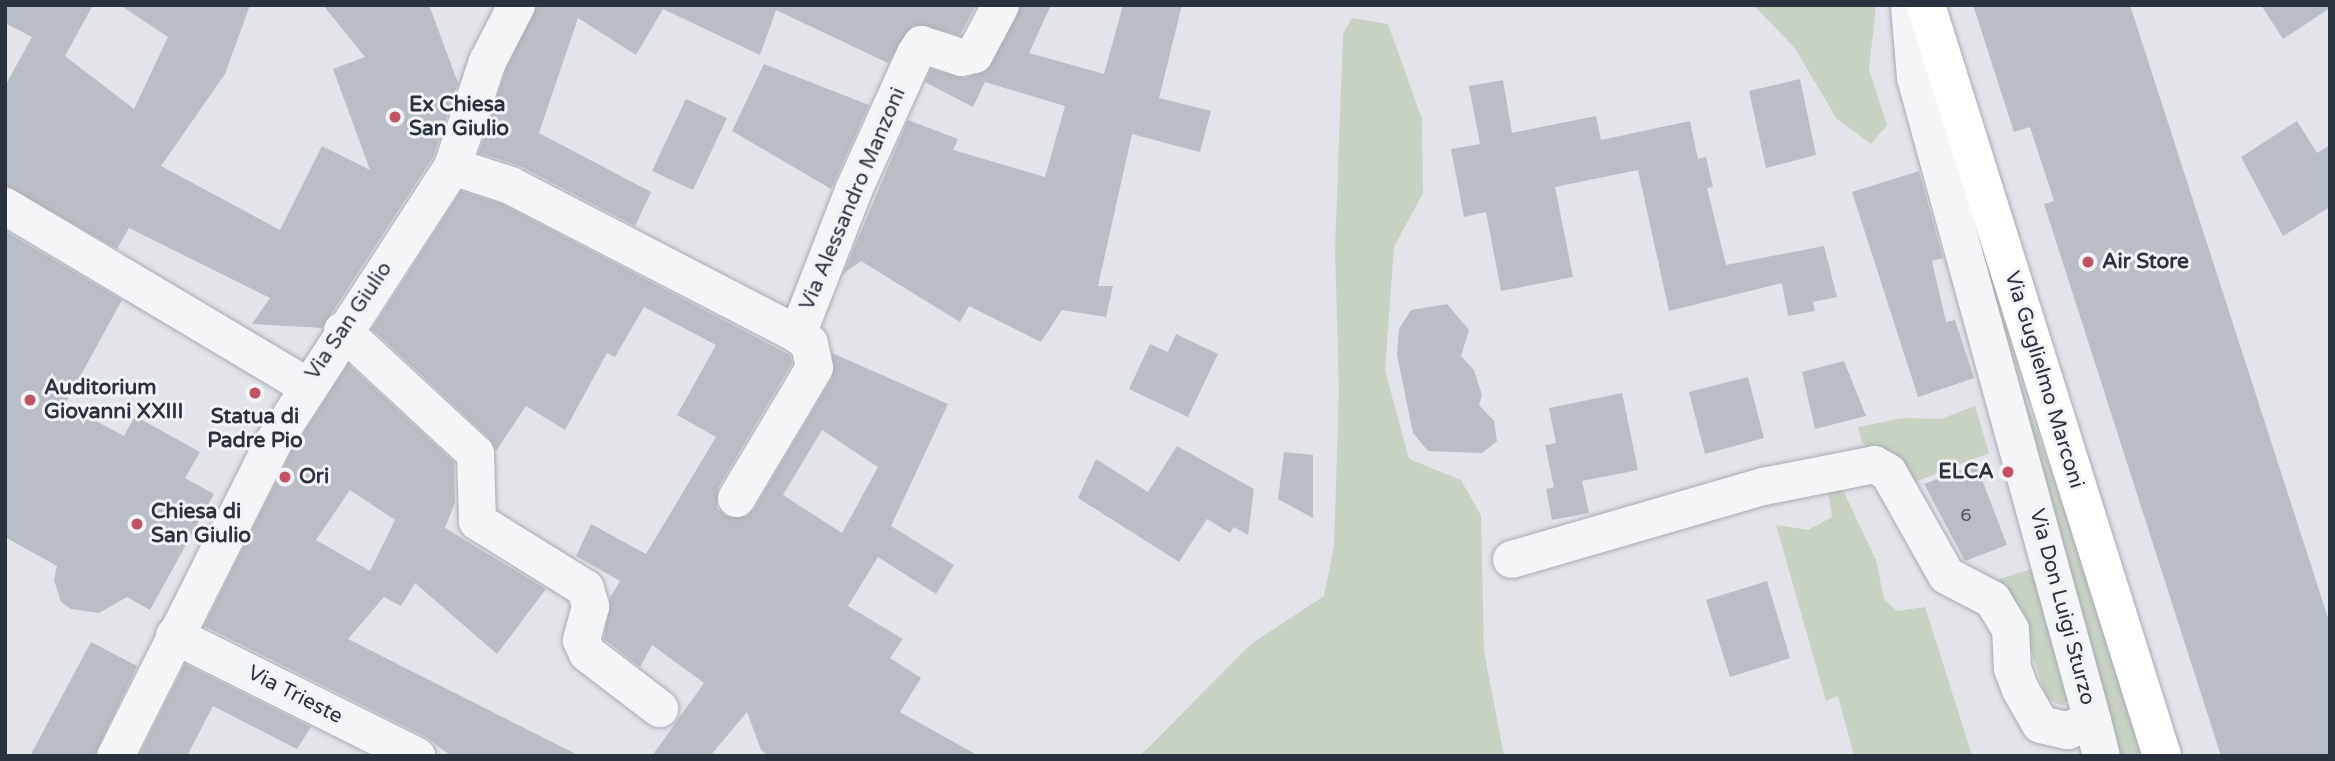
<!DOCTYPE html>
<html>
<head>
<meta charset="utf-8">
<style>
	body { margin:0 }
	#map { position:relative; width:2335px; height:761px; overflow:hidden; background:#e2e4e9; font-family:"Varela Round",sans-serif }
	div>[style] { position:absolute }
	.green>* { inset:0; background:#c7d2c3 }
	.building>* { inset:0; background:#b9bec5 }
	.roads { filter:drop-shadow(0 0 2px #a7abb3) drop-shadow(0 0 2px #a7abb3) }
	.street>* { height:37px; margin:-18.5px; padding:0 18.5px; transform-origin:18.5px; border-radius:18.5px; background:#f4f5f7 }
	.secondary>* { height:38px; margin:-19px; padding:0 19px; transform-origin:19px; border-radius:19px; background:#fff }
	.dots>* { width:19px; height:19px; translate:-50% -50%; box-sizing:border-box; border:4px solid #f1f3f6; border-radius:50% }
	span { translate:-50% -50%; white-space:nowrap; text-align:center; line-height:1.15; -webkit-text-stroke:6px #f1f3f6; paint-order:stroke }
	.number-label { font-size:18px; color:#4e5560 }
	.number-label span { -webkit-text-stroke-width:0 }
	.poi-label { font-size:21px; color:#2b323f; font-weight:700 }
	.left { translate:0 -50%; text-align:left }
	.right { translate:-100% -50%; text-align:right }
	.street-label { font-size:21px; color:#2b323f }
	.frame { position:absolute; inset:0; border:7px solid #2b323f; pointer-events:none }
</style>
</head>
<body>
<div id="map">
	<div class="green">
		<i style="clip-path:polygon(1753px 5px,1876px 5px,1869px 69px,1887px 125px,1871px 144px,1837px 119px,1794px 47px)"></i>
		<i style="clip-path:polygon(1352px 18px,1388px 24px,1422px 119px,1423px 193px,1394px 247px,1385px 370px,1409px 459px,1461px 480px,1481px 516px,1484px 651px,1504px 756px,1140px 756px,1251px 644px,1324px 596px,1334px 546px,1339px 390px,1335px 248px,1343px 34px)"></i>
		<i style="clip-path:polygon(2018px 378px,2088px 573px,2143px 756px,2109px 756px)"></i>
		<i style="clip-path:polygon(1975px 406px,1989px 453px,1907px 485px,1862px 442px,1858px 427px,1903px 418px,1941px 419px)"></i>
		<i style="clip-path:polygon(1827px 484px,1843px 490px,1876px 560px,1884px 599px,1897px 611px,1925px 607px,1972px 755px,1854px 756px,1838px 696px,1826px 701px,1776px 525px,1808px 530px,1832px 517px)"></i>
		<i style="clip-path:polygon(2036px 568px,2073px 690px,2063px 706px,2047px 699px,2020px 617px,1992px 581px)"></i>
	</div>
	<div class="building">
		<i style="clip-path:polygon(5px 5px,93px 5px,65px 56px,134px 109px,168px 37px,120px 5px,250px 5px,225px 74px,161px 166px,280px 230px,322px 146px,370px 170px,333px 69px,365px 57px,323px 5px,429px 5px,458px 83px,433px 157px,322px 328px,252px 324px,270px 298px,129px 228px,117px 249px,5px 185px,5px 86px,32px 37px,5px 23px)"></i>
		<i style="clip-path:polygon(537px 5px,976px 5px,960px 35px,913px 25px,888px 63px,776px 10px,760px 55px,663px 9px,636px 55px,578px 18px,539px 133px,651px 192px,635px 226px,520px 166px,479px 153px,506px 69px)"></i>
		<i style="clip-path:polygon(1021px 5px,1051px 5px,1029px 53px,1104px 74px,1123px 5px,1182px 5px,1159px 98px,1211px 111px,1200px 152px,1132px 134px,1098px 286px,1113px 286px,1106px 317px,1062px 310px,1041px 342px,969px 306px,960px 322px,861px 261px,843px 274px,908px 120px,958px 139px,953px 150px,1045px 177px,1065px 106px,985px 82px,973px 107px,925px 82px,931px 69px,965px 78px,987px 70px)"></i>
		<i style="clip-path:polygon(1973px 5px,2130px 5px,2330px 624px,2330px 756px,2221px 756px,2044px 204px,2054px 201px,2030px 127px,2014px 132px)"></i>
		<i style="clip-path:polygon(2261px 5px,2330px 5px,2330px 8px,2283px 39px)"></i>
		<i style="clip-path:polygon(764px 64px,869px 105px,831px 189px,732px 131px)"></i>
		<i style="clip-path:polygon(1800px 79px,1816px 155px,1766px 168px,1749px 91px)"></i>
		<i style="clip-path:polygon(1503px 80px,1512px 133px,1596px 116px,1601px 140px,1690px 121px,1698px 159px,1706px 157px,1713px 187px,1707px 188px,1726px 265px,1824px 246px,1837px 297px,1813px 302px,1815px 311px,1788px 316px,1782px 283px,1669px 311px,1638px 170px,1555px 187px,1573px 277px,1501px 291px,1486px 212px,1464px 217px,1451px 149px,1480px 144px,1469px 86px)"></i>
		<i style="clip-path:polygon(686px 99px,727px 118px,693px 190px,652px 171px)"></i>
		<i style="clip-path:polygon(2297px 121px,2317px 153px,2330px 145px,2330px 207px,2283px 236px,2241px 157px)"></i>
		<i style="clip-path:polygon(1919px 171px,1943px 258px,1932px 261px,1946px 322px,1955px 320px,1974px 378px,1918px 397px,1852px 192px)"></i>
		<i style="clip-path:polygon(evenodd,461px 191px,502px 204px,790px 355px,792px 363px,718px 488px,717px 508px,726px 516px,746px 517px,754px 509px,832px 378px,832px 353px,948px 404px,891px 526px,954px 565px,936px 594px,878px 557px,848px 606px,903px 639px,890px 658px,921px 678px,900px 712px,979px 756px,769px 756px,761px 750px,747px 712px,710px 756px,652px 756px,704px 683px,652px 645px,640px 667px,604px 639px,610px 598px,620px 581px,576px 556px,591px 524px,646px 554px,716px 437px,677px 415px,716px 345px,644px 307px,615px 357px,607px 353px,565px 430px,526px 406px,496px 451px,489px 438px,372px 329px,461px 191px,822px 430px,878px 467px,842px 533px,783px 495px,822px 430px)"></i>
		<i style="clip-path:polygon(5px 231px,122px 300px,65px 404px,124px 436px,135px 416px,200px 452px,185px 478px,214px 494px,150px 610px,127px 597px,99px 613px,71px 609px,61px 602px,54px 580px,57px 566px,5px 537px)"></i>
		<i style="clip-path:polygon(1447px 304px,1469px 330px,1461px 356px,1474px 370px,1482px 395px,1479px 405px,1494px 421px,1497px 441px,1482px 453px,1428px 451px,1413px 433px,1397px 355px,1399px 329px,1411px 310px)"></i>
		<i style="clip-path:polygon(1176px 334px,1218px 354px,1188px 417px,1129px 389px,1150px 344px,1168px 352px)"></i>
		<i style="clip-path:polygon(1844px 361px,1866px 416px,1815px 429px,1802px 372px)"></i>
		<i style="clip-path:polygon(evenodd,348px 364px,454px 462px,455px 502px,445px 528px,546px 589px,497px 654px,415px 583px,401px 606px,384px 597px,348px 639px,580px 756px,451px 756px,426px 737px,204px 626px,291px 452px,348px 364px,350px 490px,395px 520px,370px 571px,316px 540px,350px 490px)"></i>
		<i style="clip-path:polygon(1748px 377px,1764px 438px,1705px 454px,1689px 392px)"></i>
		<i style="clip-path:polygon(1622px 393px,1638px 470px,1582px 481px,1589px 513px,1552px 520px,1546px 489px,1554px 487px,1545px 445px,1556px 443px,1549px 408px)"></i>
		<i style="clip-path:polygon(1177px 446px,1254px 489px,1248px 535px,1234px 527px,1230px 533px,1207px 519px,1179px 562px,1078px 498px,1096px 459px,1148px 492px)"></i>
		<i style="clip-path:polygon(1284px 452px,1313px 455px,1313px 518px,1278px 499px)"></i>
		<i style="clip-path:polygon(1976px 464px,2007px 545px,1965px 561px,1924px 484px)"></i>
		<i style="clip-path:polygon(1767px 581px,1790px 658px,1730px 677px,1706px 600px)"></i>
		<i style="clip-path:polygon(91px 642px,137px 666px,94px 756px,30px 756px)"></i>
		<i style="clip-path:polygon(185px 664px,311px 727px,297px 749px,213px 706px,187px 756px,139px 756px)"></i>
	</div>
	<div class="roads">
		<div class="street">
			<i style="left:452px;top:166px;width:61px;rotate:18.1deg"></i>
			<i style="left:510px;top:185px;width:323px;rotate:27.4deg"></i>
			<i style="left:797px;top:334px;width:155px;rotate:-68.7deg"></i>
			<i style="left:853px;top:190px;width:150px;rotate:-65.7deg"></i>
			<i style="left:915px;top:53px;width:11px;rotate:-56deg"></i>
			<i style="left:921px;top:44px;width:42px;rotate:18deg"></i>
			<i style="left:961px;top:57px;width:13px;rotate:-13deg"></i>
			<i style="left:974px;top:54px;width:55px;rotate:-62deg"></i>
			<i style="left:5px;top:206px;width:349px;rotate:30.8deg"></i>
			<i style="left:342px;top:330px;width:181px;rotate:42.8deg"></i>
			<i style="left:475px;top:453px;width:68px;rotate:88.3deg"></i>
			<i style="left:477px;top:521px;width:127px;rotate:31.8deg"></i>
			<i style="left:585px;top:588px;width:19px;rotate:74deg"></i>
			<i style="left:590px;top:606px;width:35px;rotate:105deg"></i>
			<i style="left:581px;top:640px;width:14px;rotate:65deg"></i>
			<i style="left:587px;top:653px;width:91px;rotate:37.4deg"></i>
			<i style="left:736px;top:498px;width:152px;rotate:-59.2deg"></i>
			<i style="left:814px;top:367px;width:25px;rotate:-102deg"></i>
			<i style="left:809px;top:343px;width:15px;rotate:-143deg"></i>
			<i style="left:1511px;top:559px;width:262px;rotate:-16.2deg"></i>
			<i style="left:1763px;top:486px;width:113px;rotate:-11.2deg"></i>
			<i style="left:1874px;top:464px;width:16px;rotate:30deg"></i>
			<i style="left:1888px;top:472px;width:118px;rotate:60.6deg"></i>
			<i style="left:1946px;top:575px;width:52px;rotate:27.6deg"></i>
			<i style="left:1992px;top:599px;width:35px;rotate:59deg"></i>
			<i style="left:2010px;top:629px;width:39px;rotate:87deg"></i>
			<i style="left:2012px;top:668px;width:22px;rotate:69deg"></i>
			<i style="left:2020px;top:689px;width:40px;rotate:60.3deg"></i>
			<i style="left:2040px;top:724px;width:28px;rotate:13deg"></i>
			<i style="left:2067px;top:730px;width:27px;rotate:-22deg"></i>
			<i style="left:2092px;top:720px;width:667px;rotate:-105.39deg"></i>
			<i style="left:1915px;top:77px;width:72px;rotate:-94.8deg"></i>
			<i style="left:174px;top:635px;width:271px;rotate:26.5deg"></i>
			<i style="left:2092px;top:720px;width:37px;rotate:76deg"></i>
			<i style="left:115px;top:756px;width:352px;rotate:-63.3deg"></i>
			<i style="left:273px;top:442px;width:329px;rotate:-57deg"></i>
			<i style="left:452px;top:166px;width:111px;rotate:-71.6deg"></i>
			<i style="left:487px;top:61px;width:63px;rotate:-62.6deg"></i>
		</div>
		<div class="secondary">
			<i style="left:1926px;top:5px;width:787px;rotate:72.55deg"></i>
		</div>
	</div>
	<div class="dots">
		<i style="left:395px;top:117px;background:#c25263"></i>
		<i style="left:2088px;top:262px;background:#c25263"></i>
		<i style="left:255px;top:393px;background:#c25263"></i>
		<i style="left:30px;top:400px;background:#c25263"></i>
		<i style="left:2008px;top:472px;background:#c25263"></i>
		<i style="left:285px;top:477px;background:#c25263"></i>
		<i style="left:137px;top:524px;background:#c25263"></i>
	</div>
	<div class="number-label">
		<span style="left:1966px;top:515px">6</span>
	</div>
	<div class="poi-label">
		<span class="left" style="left:409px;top:117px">Ex Chiesa<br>San Giulio</span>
		<span class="left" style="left:2102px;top:262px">Air Store</span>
		<span class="left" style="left:44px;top:400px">Auditorium<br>Giovanni XXIII</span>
		<span style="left:255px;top:429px">Statua di<br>Padre Pio</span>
		<span class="right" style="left:1994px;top:472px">ELCA</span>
		<span class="left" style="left:299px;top:477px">Ori</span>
		<span class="left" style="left:151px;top:524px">Chiesa di<br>San Giulio</span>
	</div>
	<div class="street-label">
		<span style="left:853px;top:199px;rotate:-67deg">Via Alessandro Manzoni</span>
		<span style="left:349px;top:321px;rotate:-56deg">Via San Giulio</span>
		<span style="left:2044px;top:380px;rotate:73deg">Via Guglielmo Marconi</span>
		<span style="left:2062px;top:607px;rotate:75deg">Via Don Luigi Sturzo</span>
		<span style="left:295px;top:695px;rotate:27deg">Via Trieste</span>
	</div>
	<div class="frame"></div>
</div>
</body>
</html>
